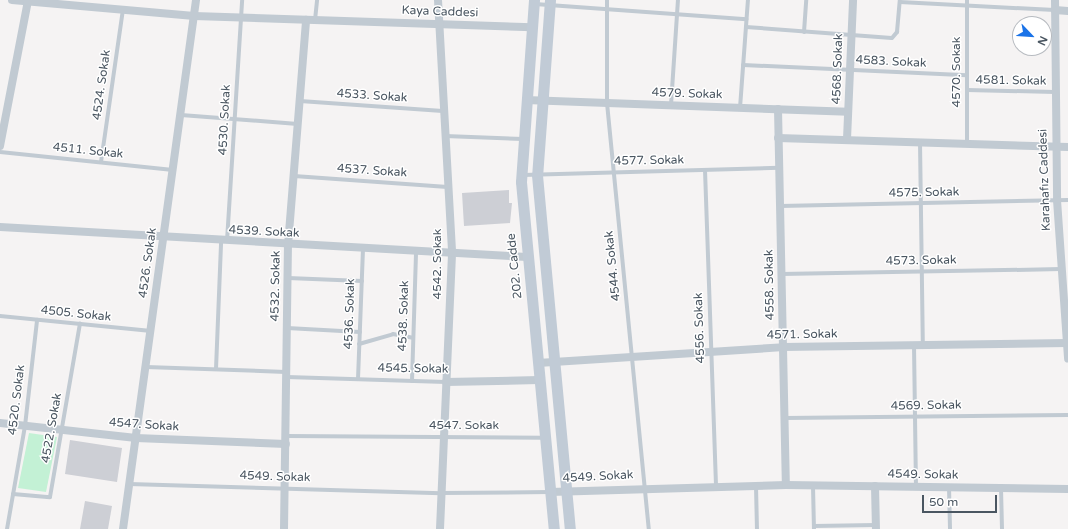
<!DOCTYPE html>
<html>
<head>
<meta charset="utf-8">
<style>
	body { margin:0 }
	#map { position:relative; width:1068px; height:529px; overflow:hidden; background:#f5f3f3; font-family:"Varela Round",sans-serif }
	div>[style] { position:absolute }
	.green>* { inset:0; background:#c3f1d5 }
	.building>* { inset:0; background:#cdcfd5 }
	.service>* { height:4px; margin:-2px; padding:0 2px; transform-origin:2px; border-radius:2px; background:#c1cad2 }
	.minor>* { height:8px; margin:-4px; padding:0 4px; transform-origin:4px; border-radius:4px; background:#c1cad2 }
	.secondary>* { height:11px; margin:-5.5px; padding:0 5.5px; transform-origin:5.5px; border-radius:5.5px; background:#c1cbd6 }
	span { translate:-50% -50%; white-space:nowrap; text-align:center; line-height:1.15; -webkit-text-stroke:3px #fff; paint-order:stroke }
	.street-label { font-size:12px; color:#4a5661 }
	.north { position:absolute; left:1012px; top:16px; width:40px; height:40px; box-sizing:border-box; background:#fff; border:1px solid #b7bbc0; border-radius:50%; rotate:115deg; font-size:11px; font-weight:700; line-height:16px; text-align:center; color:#4a5661 }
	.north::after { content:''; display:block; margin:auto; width:14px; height:18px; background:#1a73e8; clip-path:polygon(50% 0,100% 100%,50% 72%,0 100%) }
	.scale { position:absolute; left:922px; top:495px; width:75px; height:18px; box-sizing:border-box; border:2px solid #4a5661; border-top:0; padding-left:5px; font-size:12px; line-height:14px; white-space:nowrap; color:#4a5661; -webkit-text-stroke:3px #fff; paint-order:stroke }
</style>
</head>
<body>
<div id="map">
	<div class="green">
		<i style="clip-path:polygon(29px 433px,57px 437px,46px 492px,18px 488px)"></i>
	</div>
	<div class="building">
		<i style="clip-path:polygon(509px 190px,509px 203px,512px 203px,510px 223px,464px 226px,462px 193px)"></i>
		<i style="clip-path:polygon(70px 440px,122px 448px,117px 482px,65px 474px)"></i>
		<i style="clip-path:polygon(85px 501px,112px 506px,108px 529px,80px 529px)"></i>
	</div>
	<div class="service">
		<i style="left:607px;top:0;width:103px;rotate:90deg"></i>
		<i style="left:607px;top:103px;width:428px;rotate:84.4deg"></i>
		<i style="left:900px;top:2px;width:155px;rotate:3deg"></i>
		<i style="left:535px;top:4px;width:212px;rotate:4.1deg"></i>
		<i style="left:315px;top:20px;width:20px;rotate:-84deg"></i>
		<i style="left:746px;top:27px;width:146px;rotate:4.3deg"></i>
		<i style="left:892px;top:38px;width:8px;rotate:-50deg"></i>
		<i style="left:897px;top:32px;width:32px;rotate:-85deg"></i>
		<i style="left:804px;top:32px;width:32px;rotate:-86deg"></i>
		<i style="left:743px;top:65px;width:224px;rotate:2.6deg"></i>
		<i style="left:967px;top:90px;width:88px;rotate:1.3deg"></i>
		<i style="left:300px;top:101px;width:143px;rotate:4deg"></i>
		<i style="left:671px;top:105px;width:105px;rotate:-86.2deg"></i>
		<i style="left:740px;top:108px;width:108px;rotate:-85.8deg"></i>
		<i style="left:181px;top:115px;width:117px;rotate:4.4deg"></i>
		<i style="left:445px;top:136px;width:78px;rotate:2.2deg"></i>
		<i style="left:920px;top:142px;width:203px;rotate:89.2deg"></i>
		<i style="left:967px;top:143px;width:143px;rotate:-90deg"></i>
		<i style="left:0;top:152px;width:174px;rotate:5.9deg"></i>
		<i style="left:101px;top:162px;width:154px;rotate:-81.8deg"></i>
		<i style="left:705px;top:170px;width:316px;rotate:88deg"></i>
		<i style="left:523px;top:175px;width:256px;rotate:-1.6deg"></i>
		<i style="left:294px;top:176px;width:154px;rotate:4.1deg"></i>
		<i style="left:780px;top:206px;width:288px;rotate:-1.2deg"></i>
		<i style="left:227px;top:241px;width:241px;rotate:-86.4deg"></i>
		<i style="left:781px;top:274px;width:280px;rotate:-1deg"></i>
		<i style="left:288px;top:278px;width:74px;rotate:2.3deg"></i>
		<i style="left:0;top:316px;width:152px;rotate:5.7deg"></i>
		<i style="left:287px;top:328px;width:73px;rotate:3.1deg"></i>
		<i style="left:359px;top:344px;width:35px;rotate:-16deg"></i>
		<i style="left:393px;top:334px;width:20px;rotate:11deg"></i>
		<i style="left:914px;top:345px;width:142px;rotate:89.2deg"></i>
		<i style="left:146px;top:367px;width:140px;rotate:2deg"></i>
		<i style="left:216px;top:369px;width:127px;rotate:-87.7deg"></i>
		<i style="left:287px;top:377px;width:159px;rotate:1.8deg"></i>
		<i style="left:358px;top:379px;width:130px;rotate:-87.8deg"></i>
		<i style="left:412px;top:381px;width:129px;rotate:-88.2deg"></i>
		<i style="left:785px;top:418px;width:283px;rotate:-0.6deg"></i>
		<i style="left:286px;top:436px;width:258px;rotate:0.4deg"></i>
		<i style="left:129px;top:484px;width:312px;rotate:1.7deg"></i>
		<i style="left:441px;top:493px;width:109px;rotate:-0.5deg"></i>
		<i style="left:756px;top:486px;width:43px;rotate:88.7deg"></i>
		<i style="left:813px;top:486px;width:43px;rotate:88.7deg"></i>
		<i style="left:949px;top:487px;width:42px;rotate:88.6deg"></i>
		<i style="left:1001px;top:488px;width:41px;rotate:88.6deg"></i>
		<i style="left:13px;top:494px;width:37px;rotate:5deg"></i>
		<i style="left:50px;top:497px;width:176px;rotate:-80.2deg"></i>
		<i style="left:814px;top:526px;width:62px;rotate:-0.9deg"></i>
		<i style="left:7px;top:529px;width:105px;rotate:-80.1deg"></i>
		<i style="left:25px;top:426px;width:107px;rotate:-83.5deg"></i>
	</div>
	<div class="minor">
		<i style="left:12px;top:0;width:183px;rotate:5deg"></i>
		<i style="left:194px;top:16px;width:338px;rotate:1.9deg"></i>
		<i style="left:438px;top:0;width:254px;rotate:86.8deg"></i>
		<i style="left:452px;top:254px;width:275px;rotate:92.5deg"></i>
		<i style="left:1055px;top:0;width:200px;rotate:89.4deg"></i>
		<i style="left:1057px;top:200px;width:159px;rotate:86deg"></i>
		<i style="left:1055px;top:10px;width:13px;rotate:4deg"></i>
		<i style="left:526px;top:100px;width:322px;rotate:2.1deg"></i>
		<i style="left:778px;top:109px;width:376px;rotate:88.8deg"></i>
		<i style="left:778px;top:138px;width:290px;rotate:1.8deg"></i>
		<i style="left:847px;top:139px;width:139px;rotate:-87.5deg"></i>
		<i style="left:0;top:146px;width:149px;rotate:-79.1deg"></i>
		<i style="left:0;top:227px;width:528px;rotate:3.26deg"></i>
		<i style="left:538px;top:363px;width:246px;rotate:-3.7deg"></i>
		<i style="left:783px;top:347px;width:285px;rotate:-0.8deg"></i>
		<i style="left:446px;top:382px;width:93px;rotate:-1.2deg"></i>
		<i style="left:0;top:423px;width:137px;rotate:6.3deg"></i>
		<i style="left:136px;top:438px;width:150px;rotate:2.3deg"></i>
		<i style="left:875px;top:486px;width:43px;rotate:88.7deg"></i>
		<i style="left:550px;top:492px;width:236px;rotate:-1.7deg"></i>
		<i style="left:786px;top:485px;width:282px;rotate:0.8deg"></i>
		<i style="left:123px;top:529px;width:534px;rotate:-82.14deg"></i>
		<i style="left:284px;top:529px;width:284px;rotate:-89.2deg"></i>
		<i style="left:288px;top:245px;width:226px;rotate:-85.4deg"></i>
	</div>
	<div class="secondary">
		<i style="left:534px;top:0;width:182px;rotate:94.1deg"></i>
		<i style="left:521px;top:182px;width:349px;rotate:84.6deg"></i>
		<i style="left:550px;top:0;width:175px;rotate:94.2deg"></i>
		<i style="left:537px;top:175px;width:356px;rotate:84.7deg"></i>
	</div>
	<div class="street-label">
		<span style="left:440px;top:12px;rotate:2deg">Kaya Caddesi</span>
		<span style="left:891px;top:62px;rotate:3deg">4583. Sokak</span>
		<span style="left:838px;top:69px;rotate:-88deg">4568. Sokak</span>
		<span style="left:957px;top:72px;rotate:-90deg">4570. Sokak</span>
		<span style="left:1011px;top:81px;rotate:1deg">4581. Sokak</span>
		<span style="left:102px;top:85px;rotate:-82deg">4524. Sokak</span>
		<span style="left:687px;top:94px;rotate:2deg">4579. Sokak</span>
		<span style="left:372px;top:96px;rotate:4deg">4533. Sokak</span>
		<span style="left:225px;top:120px;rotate:-87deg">4530. Sokak</span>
		<span style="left:88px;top:151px;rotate:6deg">4511. Sokak</span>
		<span style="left:649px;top:161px;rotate:-1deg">4577. Sokak</span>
		<span style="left:372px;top:171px;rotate:4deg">4537. Sokak</span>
		<span style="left:1045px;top:180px;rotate:-92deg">Karahafız Caddesi</span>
		<span style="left:924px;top:193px;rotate:-1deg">4575. Sokak</span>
		<span style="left:264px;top:232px;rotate:3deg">4539. Sokak</span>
		<span style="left:921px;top:261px;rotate:-1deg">4573. Sokak</span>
		<span style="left:148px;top:263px;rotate:-82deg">4526. Sokak</span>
		<span style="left:438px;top:264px;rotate:-90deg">4542. Sokak</span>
		<span style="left:515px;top:266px;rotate:-96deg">202. Cadde</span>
		<span style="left:613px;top:266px;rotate:-96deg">4544. Sokak</span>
		<span style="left:770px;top:285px;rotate:-91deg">4558. Sokak</span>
		<span style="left:276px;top:286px;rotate:-89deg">4532. Sokak</span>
		<span style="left:76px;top:314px;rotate:6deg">4505. Sokak</span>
		<span style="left:350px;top:314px;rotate:-88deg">4536. Sokak</span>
		<span style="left:404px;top:316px;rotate:-88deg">4538. Sokak</span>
		<span style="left:700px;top:328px;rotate:-92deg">4556. Sokak</span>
		<span style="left:802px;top:335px;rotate:-1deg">4571. Sokak</span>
		<span style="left:413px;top:369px;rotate:1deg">4545. Sokak</span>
		<span style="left:17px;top:400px;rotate:-83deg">4520. Sokak</span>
		<span style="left:926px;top:406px;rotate:-1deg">4569. Sokak</span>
		<span style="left:144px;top:425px;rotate:4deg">4547. Sokak</span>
		<span style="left:464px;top:426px">4547. Sokak</span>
		<span style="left:52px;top:428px;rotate:-80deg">4522. Sokak</span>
		<span style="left:923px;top:475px;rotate:1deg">4549. Sokak</span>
		<span style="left:275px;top:477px;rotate:2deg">4549. Sokak</span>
		<span style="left:598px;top:477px;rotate:-3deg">4549. Sokak</span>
	</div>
	<div class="north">N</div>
	<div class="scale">50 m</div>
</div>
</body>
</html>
